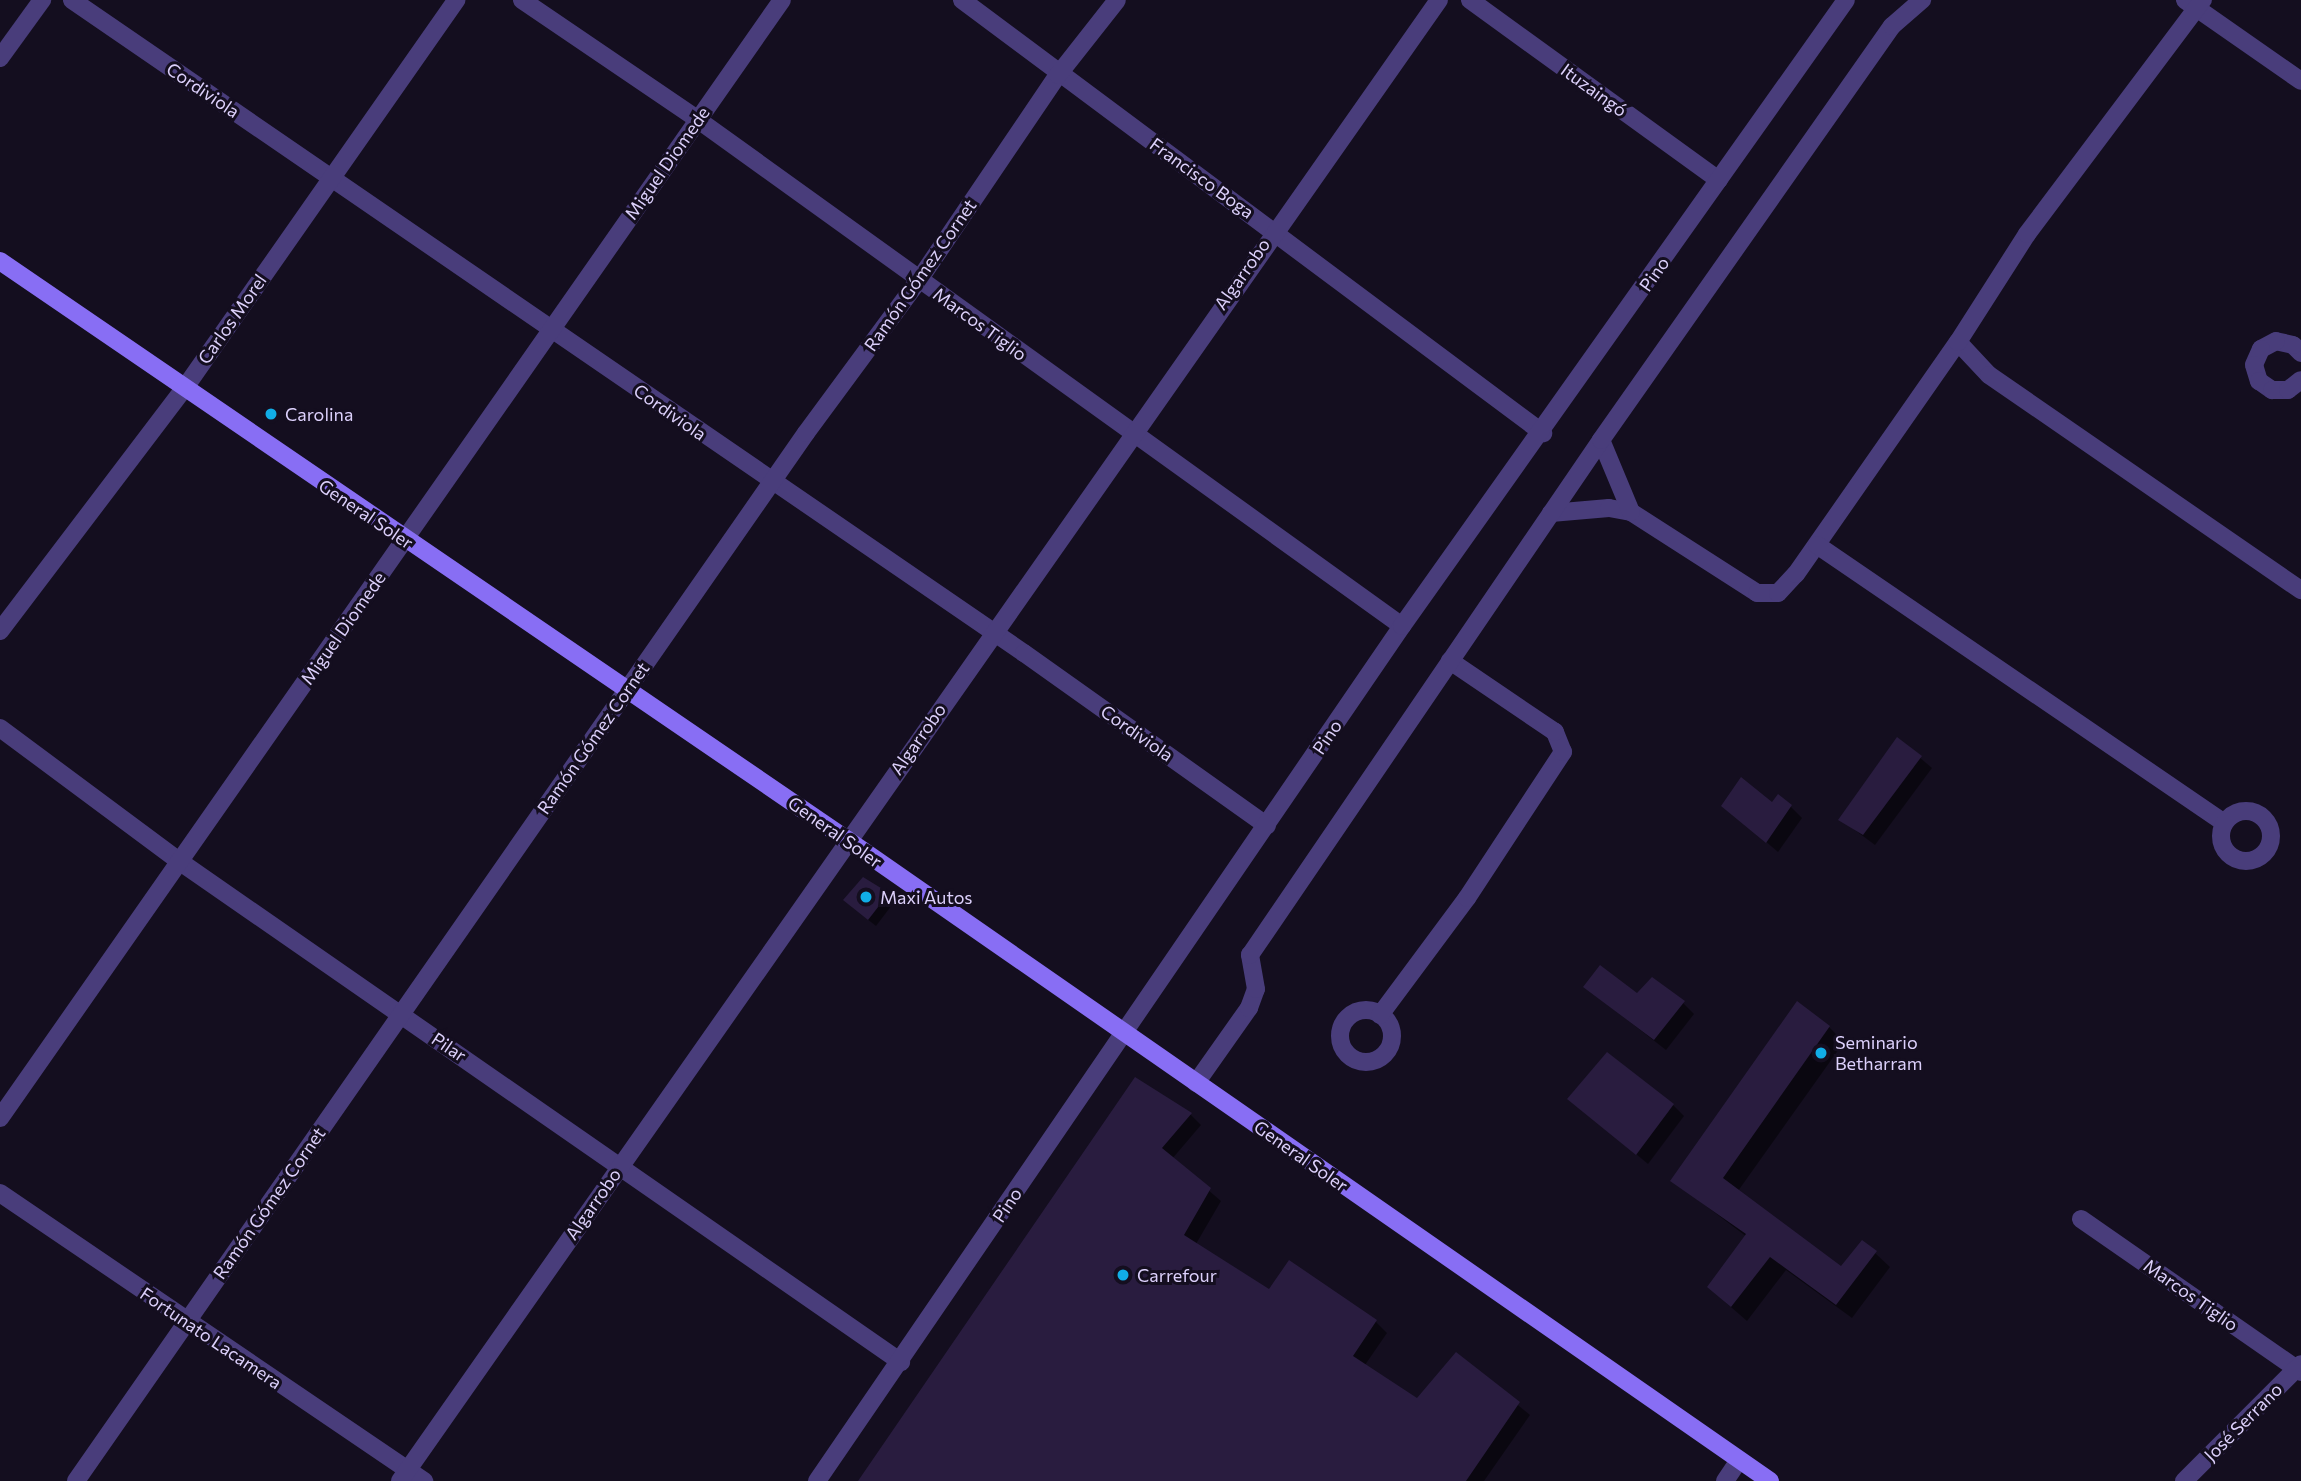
<!DOCTYPE html>
<html>
<head>
<meta charset="utf-8">
<style>
	body { margin:0 }
	#map { position:relative; width:2301px; height:1481px; overflow:hidden; background:#140e1f; font-family:Commissioner,sans-serif }
	div>[style] { position:absolute }
	.shadow>* { inset:0; background:#0007 }
	.building>* { inset:0; background:#291c3f }
	.street>* { height:18px; margin:-9px; padding:0 9px; transform-origin:9px; border-radius:9px; background:#493d7b }
	.street>.ring { margin:-9px; padding:0; box-sizing:content-box; background:none; border:18px solid #493d7b; border-radius:50% }
	.secondary>* { height:18px; margin:-9px; padding:0 9px; transform-origin:9px; border-radius:9px; background:#886ef4 }
	.dots>* { width:19px; height:19px; translate:-50% -50%; box-sizing:border-box; border:4px solid #140e1f; border-radius:50% }
	span { translate:-50% -50%; white-space:nowrap; text-align:center; line-height:1.15; -webkit-text-stroke:6px #140e1f; paint-order:stroke }
	.street-label { font-size:18px; color:#dcd0fb }
	.poi-label { font-size:18px; color:#dcd0fb }
	.left { translate:0 -50%; text-align:left }
</style>
</head>
<body>
<div id="map">
	<div class="shadow">
		<i style="clip-path:polygon(1898px 739px,1932px 768px,1875px 845px,1840px 819px)"></i>
		<i style="clip-path:polygon(1773px 804px,1791px 807px,1802px 818px,1778px 852px,1724px 806px)"></i>
		<i style="clip-path:polygon(888px 894px,895px 901px,876px 926px,852px 907px)"></i>
		<i style="clip-path:polygon(1585px 987px,1683px 1003px,1694px 1014px,1666px 1050px)"></i>
		<i style="clip-path:polygon(1829px 1027px,1844px 1042px,1738px 1191px,1842px 1269px,1875px 1253px,1890px 1267px,1852px 1318px,1786px 1270px,1747px 1321px,1724px 1301px,1747px 1237px,1673px 1181px)"></i>
		<i style="clip-path:polygon(1570px 1099px,1673px 1105px,1684px 1116px,1648px 1164px)"></i>
		<i style="clip-path:polygon(1190px 1114px,1201px 1125px,1172px 1159px,1221px 1201px,1196px 1244px,1270px 1291px,1289px 1263px,1376px 1322px,1387px 1333px,1365px 1365px,1418px 1401px,1456px 1354px,1530px 1415px,1484px 1481px,861px 1481px)"></i>
	</div>
	<div class="building">
		<i style="clip-path:polygon(1897px 737px,1922px 756px,1863px 835px,1838px 820px)"></i>
		<i style="clip-path:polygon(1741px 777px,1772px 802px,1778px 794px,1792px 805px,1766px 843px,1721px 806px)"></i>
		<i style="clip-path:polygon(863px 877px,889px 893px,868px 920px,843px 900px)"></i>
		<i style="clip-path:polygon(1600px 965px,1637px 993px,1652px 977px,1685px 1001px,1654px 1040px,1583px 987px)"></i>
		<i style="clip-path:polygon(1797px 1001px,1830px 1026px,1723px 1178px,1841px 1266px,1862px 1240px,1877px 1251px,1836px 1305px,1770px 1257px,1731px 1307px,1707px 1287px,1746px 1234px,1670px 1181px)"></i>
		<i style="clip-path:polygon(1607px 1052px,1674px 1104px,1636px 1155px,1567px 1099px)"></i>
		<i style="clip-path:polygon(1135px 1077px,1192px 1113px,1162px 1148px,1211px 1188px,1184px 1235px,1269px 1289px,1289px 1260px,1377px 1320px,1353px 1356px,1417px 1398px,1456px 1352px,1520px 1402px,1466px 1481px,858px 1481px)"></i>
	</div>
	<div class="street">
		<i style="left:72px;top:0;width:1154px;rotate:34.45deg"></i>
		<i style="left:1024px;top:653px;width:298px;rotate:35.4deg"></i>
		<i style="left:522px;top:0;width:212px;rotate:34.2deg"></i>
		<i style="left:697px;top:119px;width:868px;rotate:35.72deg"></i>
		<i style="left:962px;top:0;width:725px;rotate:36.7deg"></i>
		<i style="left:1470px;top:0;width:307px;rotate:35.9deg"></i>
		<i style="left:2185px;top:0;width:141px;rotate:34.9deg"></i>
		<i style="left:0;top:58px;width:72px;rotate:-54.1deg"></i>
		<i style="left:1958px;top:342px;width:45px;rotate:46.8deg"></i>
		<i style="left:1989px;top:375px;width:379px;rotate:34.6deg"></i>
		<i style="left:2301px;top:353px;width:11px;rotate:-135deg"></i>
		<i style="left:2293px;top:345px;width:17px;rotate:-167deg"></i>
		<i style="left:2276px;top:341px;width:17px;rotate:152deg"></i>
		<i style="left:2261px;top:349px;width:17px;rotate:114deg"></i>
		<i style="left:2254px;top:365px;width:17px;rotate:73deg"></i>
		<i style="left:2259px;top:381px;width:16px;rotate:35deg"></i>
		<i style="left:2272px;top:390px;width:16px"></i>
		<i style="left:2288px;top:390px;width:16px;rotate:-38deg"></i>
		<i style="left:1631px;top:512px;width:150px;rotate:32.7deg"></i>
		<i style="left:1757px;top:593px;width:21px"></i>
		<i style="left:1778px;top:593px;width:26px;rotate:-47deg"></i>
		<i style="left:1796px;top:574px;width:283px;rotate:-55.1deg"></i>
		<i style="left:1958px;top:342px;width:128px;rotate:-57.4deg"></i>
		<i style="left:2027px;top:234px;width:293px;rotate:-53.1deg"></i>
		<i style="left:1551px;top:513px;width:58px;rotate:-4.9deg"></i>
		<i style="left:1609px;top:508px;width:22px;rotate:10deg"></i>
		<i style="left:1631px;top:512px;width:78px;rotate:-112.6deg"></i>
		<i style="left:1817px;top:545px;width:493px;rotate:34.3deg"></i>
		<i style="left:0;top:631px;width:304px;rotate:-52.8deg"></i>
		<i style="left:184px;top:389px;width:475px;rotate:-55deg"></i>
		<i style="left:0;top:728px;width:223px;rotate:36.6deg"></i>
		<i style="left:179px;top:861px;width:879px;rotate:34.76deg"></i>
		<i class="ring" style="left:2221px;top:811px;width:32px;height:32px"></i>
		<i class="ring" style="left:1340px;top:1010px;width:34px;height:34px"></i>
		<i style="left:1380px;top:1015px;width:146px;rotate:-53.4deg"></i>
		<i style="left:1467px;top:898px;width:175px;rotate:-56.7deg"></i>
		<i style="left:1563px;top:752px;width:22px;rotate:-112deg"></i>
		<i style="left:1555px;top:732px;width:127px;rotate:-145.9deg"></i>
		<i style="left:1196px;top:1083px;width:92px;rotate:-54.8deg"></i>
		<i style="left:1249px;top:1008px;width:20px;rotate:-70deg"></i>
		<i style="left:1256px;top:989px;width:35px;rotate:-100deg"></i>
		<i style="left:1250px;top:955px;width:623px;rotate:-55.72deg"></i>
		<i style="left:1601px;top:440px;width:506px;rotate:-54.9deg"></i>
		<i style="left:1892px;top:26px;width:40px;rotate:-41deg"></i>
		<i style="left:0;top:1118px;width:1364px;rotate:-55.03deg"></i>
		<i style="left:0;top:1193px;width:513px;rotate:34.19deg"></i>
		<i style="left:2081px;top:1219px;width:268px;rotate:34.8deg"></i>
		<i style="left:76px;top:1481px;width:1277px;rotate:-55.14deg"></i>
		<i style="left:806px;top:433px;width:190px;rotate:-53.6deg"></i>
		<i style="left:919px;top:280px;width:248px;rotate:-55.9deg"></i>
		<i style="left:1058px;top:75px;width:95px;rotate:-51.8deg"></i>
		<i style="left:400px;top:1481px;width:1809px;rotate:-54.95deg"></i>
		<i style="left:817px;top:1481px;width:1036px;rotate:-55.62deg"></i>
		<i style="left:1402px;top:626px;width:767px;rotate:-54.65deg"></i>
		<i style="left:1725px;top:1481px;width:25px;rotate:-56deg"></i>
		<i style="left:2184px;top:1481px;width:165px;rotate:-45deg"></i>
	</div>
	<div class="secondary">
		<i style="left:0;top:261px;width:1025px;rotate:34.34deg"></i>
		<i style="left:846px;top:839px;width:1125px;rotate:34.79deg"></i>
	</div>
	<div class="dots">
		<i style="left:271px;top:414px;background:#11ade6"></i>
		<i style="left:866px;top:897px;background:#11ade6"></i>
		<i style="left:1821px;top:1053px;background:#11ade6"></i>
		<i style="left:1123px;top:1275px;background:#11ade6"></i>
	</div>
	<div class="street-label">
		<span style="left:203px;top:90px;rotate:34deg">Cordiviola</span>
		<span style="left:1594px;top:90px;rotate:36deg">Ituzaingó</span>
		<span style="left:667px;top:163px;rotate:-55deg">Miguel Diomede</span>
		<span style="left:1202px;top:178px;rotate:36deg">Francisco Boga</span>
		<span style="left:1242px;top:274px;rotate:-55deg">Algarrobo</span>
		<span style="left:1654px;top:274px;rotate:-55deg">Pino</span>
		<span style="left:920px;top:275px;rotate:-55deg">Ramón Gómez Cornet</span>
		<span style="left:232px;top:319px;rotate:-55deg">Carlos Morel</span>
		<span style="left:980px;top:324px;rotate:36deg">Marcos Tiglio</span>
		<span style="left:670px;top:412px;rotate:35deg">Cordiviola</span>
		<span style="left:366px;top:514px;rotate:34deg">General Soler</span>
		<span style="left:343px;top:628px;rotate:-55deg">Miguel Diomede</span>
		<span style="left:1137px;top:733px;rotate:35deg">Cordiviola</span>
		<span style="left:1327px;top:737px;rotate:-56deg">Pino</span>
		<span style="left:593px;top:738px;rotate:-55deg">Ramón Gómez Cornet</span>
		<span style="left:918px;top:739px;rotate:-55deg">Algarrobo</span>
		<span style="left:835px;top:832px;rotate:35deg">General Soler</span>
		<span style="left:449px;top:1047px;rotate:34deg">Pilar</span>
		<span style="left:1301px;top:1156px;rotate:35deg">General Soler</span>
		<span style="left:269px;top:1203px;rotate:-55deg">Ramón Gómez Cornet</span>
		<span style="left:593px;top:1204px;rotate:-55deg">Algarrobo</span>
		<span style="left:1007px;top:1205px;rotate:-56deg">Pino</span>
		<span style="left:2191px;top:1295px;rotate:35deg">Marcos Tiglio</span>
		<span style="left:211px;top:1338px;rotate:34deg">Fortunato Lacamera</span>
		<span style="left:2243px;top:1422px;rotate:-45deg">José Serrano</span>
	</div>
	<div class="poi-label">
		<span class="left" style="left:285px;top:414px">Carolina</span>
		<span class="left" style="left:880px;top:897px">Maxi Autos</span>
		<span class="left" style="left:1835px;top:1053px">Seminario<br>Betharram</span>
		<span class="left" style="left:1137px;top:1275px">Carrefour</span>
	</div>
</div>
</body>
</html>
